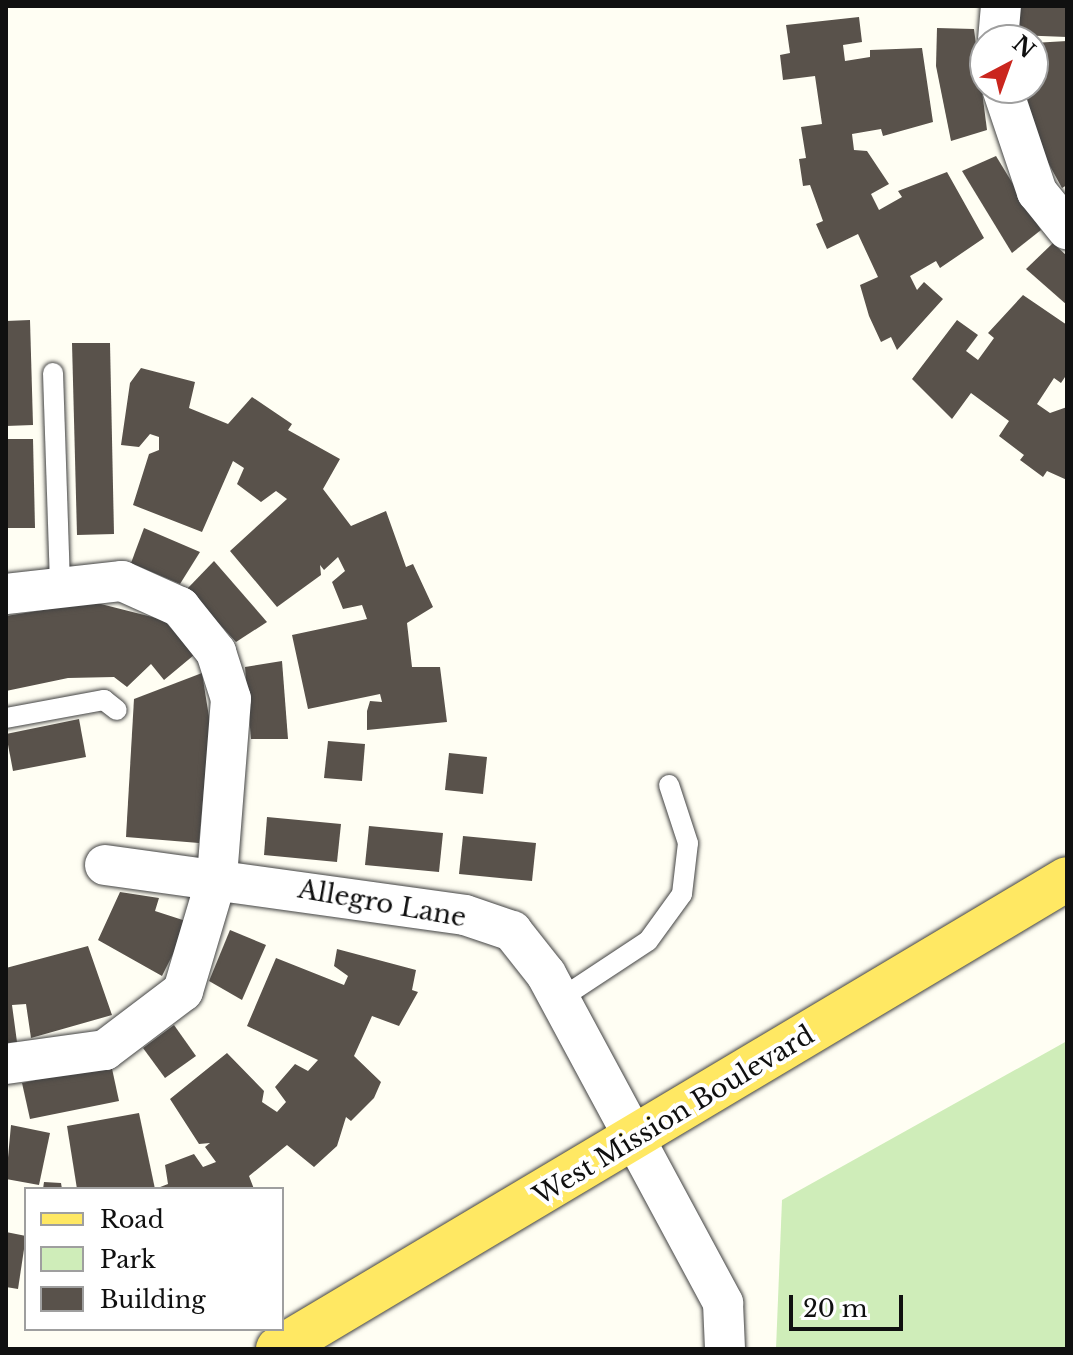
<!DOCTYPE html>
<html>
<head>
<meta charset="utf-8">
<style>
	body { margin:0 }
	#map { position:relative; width:1073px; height:1355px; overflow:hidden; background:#fffef3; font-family:"Libre Baskerville",serif }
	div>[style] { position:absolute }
	.green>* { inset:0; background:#cfedb9 }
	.building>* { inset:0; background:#59524b }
	.roads { filter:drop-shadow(0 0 2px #434343) drop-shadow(0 0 2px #434343) }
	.lane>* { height:20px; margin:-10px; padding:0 10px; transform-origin:10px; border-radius:10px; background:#fff }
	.street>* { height:40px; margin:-20px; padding:0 20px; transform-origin:20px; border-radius:20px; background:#fff }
	.primary>* { height:44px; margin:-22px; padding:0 22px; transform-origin:22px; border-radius:22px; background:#ffe863 }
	span { translate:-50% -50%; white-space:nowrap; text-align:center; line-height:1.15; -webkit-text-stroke:8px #fff; paint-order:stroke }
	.street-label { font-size:26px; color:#101010 }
	.frame { position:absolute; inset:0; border:8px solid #101010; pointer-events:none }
	.legend { position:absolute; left:24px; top:1187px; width:260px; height:144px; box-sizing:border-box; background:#fff; border:2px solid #9f9f9f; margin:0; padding:10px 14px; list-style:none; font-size:24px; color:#101010 }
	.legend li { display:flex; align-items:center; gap:16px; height:40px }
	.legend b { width:40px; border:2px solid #9f9f9f }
	.north { position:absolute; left:969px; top:24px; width:80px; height:80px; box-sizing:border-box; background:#fff; border:2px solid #9f9f9f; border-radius:50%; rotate:41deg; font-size:22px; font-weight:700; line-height:32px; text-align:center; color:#101010 }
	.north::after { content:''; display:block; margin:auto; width:28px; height:36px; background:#ca261e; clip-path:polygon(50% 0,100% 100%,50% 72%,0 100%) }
	.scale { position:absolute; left:789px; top:1295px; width:114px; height:36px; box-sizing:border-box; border:4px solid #101010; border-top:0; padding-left:10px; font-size:24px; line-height:28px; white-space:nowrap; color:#101010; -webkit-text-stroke:6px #fff; paint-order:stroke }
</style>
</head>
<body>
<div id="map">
	<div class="green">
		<i style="clip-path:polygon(1067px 1041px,1067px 1349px,776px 1349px,782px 1200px)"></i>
	</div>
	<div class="building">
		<i style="clip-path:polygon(1020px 6px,1067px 6px,1067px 37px,1016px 35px)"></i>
		<i style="clip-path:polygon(859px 17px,862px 42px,843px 45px,845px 61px,870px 57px,870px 50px,922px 48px,933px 122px,883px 136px,881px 129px,852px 134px,854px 150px,867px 151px,889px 184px,871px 194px,879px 210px,902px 197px,898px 191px,947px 172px,984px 238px,940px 268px,936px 261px,910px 276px,917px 290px,924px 282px,943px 299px,897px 350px,891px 337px,881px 342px,869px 316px,860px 285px,878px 277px,858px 234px,827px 249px,816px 224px,823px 221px,810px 185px,803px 186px,799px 159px,806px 158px,801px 127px,822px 124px,815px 76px,783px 80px,780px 55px,790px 53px,786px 25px)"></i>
		<i style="clip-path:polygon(937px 28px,974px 29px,987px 130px,951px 141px,936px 66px)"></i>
		<i style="clip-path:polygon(1067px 41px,1067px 185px,1062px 188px,1034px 137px,1020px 88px,1033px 88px,1033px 43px)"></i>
		<i style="clip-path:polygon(996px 156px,1041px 230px,1012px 253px,962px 171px)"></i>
		<i style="clip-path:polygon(1053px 243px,1067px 256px,1067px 305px,1026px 269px)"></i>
		<i style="clip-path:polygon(1023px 295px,1067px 325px,1067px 374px,1061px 383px,1054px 378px,1037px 404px,1050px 413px,1067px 407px,1067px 480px,1047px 471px,1043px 477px,1020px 460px,1024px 455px,999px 436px,1009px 421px,971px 393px,952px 419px,912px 379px,957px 320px,978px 335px,966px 351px,978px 360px,994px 338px,988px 333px)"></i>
		<i style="clip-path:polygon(30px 320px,33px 425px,6px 426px,6px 321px)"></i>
		<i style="clip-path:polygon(72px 343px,110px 343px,114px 534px,77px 535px)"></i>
		<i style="clip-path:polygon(141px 368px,195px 382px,189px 408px,228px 424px,252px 397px,292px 424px,288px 430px,340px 459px,323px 489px,351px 526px,386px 511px,406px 567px,413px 564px,433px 607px,407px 623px,412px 667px,440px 667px,447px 722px,367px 730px,367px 711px,370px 701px,382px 702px,380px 694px,308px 709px,292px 635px,367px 619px,362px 605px,343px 609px,332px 582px,345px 571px,338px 557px,324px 570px,320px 565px,321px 575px,277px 607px,230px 551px,287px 499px,276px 491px,261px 502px,237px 484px,244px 468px,233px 461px,202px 532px,133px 505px,149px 454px,159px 450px,159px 437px,150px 434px,139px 447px,121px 445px,130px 383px)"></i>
		<i style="clip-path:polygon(6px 439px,33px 439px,35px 528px,6px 528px)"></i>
		<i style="clip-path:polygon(144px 528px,200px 552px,180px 584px,131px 563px)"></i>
		<i style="clip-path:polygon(214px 561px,267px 622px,236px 642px,187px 589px)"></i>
		<i style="clip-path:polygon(93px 602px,164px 620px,194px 655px,164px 680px,151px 664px,127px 687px,114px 677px,68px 678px,6px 691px,6px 616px)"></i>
		<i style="clip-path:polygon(282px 661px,288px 739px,251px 739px,245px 667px)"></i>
		<i style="clip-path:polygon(202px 673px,210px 723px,199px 843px,126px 837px,134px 699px)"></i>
		<i style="clip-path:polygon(79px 719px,86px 757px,13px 771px,6px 734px)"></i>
		<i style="clip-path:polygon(328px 741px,365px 744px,362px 781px,324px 778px)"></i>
		<i style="clip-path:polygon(449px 753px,487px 757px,483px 794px,445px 790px)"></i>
		<i style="clip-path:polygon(267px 817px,341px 824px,337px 862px,264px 855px)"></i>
		<i style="clip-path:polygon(369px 826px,443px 833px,439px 872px,365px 865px)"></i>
		<i style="clip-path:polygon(463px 836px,536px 843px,532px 881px,459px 874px)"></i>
		<i style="clip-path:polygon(120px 892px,159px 898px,155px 911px,189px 922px,162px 976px,98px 940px)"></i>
		<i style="clip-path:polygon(230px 930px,266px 945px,242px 1000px,209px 981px)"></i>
		<i style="clip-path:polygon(88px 946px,112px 1015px,31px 1038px,26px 1004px,12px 1005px,17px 1042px,6px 1043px,6px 968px)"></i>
		<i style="clip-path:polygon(337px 949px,416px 970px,412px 990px,418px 992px,399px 1026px,372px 1016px,354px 1056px,381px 1082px,374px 1098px,351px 1121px,346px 1117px,337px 1146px,314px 1167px,287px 1145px,249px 1176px,254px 1189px,155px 1189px,168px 1184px,165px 1165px,194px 1154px,203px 1167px,216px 1162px,205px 1147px,210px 1143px,199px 1144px,170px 1099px,227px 1053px,264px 1091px,262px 1102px,277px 1112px,286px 1102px,275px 1087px,295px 1064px,308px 1071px,318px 1060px,247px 1026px,276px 958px,344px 985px,348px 976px,334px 966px)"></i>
		<i style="clip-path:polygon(174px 1025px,196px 1056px,165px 1078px,143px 1048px)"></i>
		<i style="clip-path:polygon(111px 1064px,119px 1101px,30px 1119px,22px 1083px)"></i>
		<i style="clip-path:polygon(139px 1113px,155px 1189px,77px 1189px,67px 1126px)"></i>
		<i style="clip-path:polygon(11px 1125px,50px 1133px,39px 1185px,6px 1179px)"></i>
		<i style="clip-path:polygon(44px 1182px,61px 1183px,62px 1189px,43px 1189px)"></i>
		<i style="clip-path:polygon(6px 1232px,26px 1236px,18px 1289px,6px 1287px)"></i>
	</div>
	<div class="roads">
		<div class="lane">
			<i style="left:53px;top:373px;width:210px;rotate:88.1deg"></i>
			<i style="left:6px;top:718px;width:100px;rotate:-10.4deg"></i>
			<i style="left:104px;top:700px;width:16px;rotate:38deg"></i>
			<i style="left:560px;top:999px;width:105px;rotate:-33.4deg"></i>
			<i style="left:648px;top:941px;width:58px;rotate:-54.1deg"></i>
			<i style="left:682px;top:894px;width:51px;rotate:-83.3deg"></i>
			<i style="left:688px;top:843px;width:61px;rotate:-108.1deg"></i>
		</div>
		<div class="street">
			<i style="left:998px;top:40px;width:34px;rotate:-85deg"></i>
			<i style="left:1002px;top:88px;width:110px;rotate:71.4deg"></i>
			<i style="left:1037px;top:192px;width:48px;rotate:51deg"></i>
			<i style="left:6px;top:594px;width:117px;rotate:-6.4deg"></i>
			<i style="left:122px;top:581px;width:64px;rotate:24.1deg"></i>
			<i style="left:180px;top:607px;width:58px;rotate:51.3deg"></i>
			<i style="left:216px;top:652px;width:49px;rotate:72.3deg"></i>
			<i style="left:231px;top:699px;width:179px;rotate:94.5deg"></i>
			<i style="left:217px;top:877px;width:119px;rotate:106.6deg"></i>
			<i style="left:183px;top:991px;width:98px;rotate:142.9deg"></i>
			<i style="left:105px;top:1050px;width:100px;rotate:172deg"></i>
			<i style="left:105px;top:865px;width:363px;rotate:7.9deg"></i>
			<i style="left:465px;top:915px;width:50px;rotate:18.8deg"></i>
			<i style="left:512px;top:931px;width:55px;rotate:51.7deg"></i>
			<i style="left:546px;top:974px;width:374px;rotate:61.7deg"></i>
			<i style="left:723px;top:1303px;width:46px;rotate:87.5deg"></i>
		</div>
		<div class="primary">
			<i style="left:278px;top:1349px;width:918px;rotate:-30.78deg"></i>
		</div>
	</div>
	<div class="street-label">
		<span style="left:382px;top:904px;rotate:10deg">Allegro Lane</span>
		<span style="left:674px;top:1116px;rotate:-31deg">West Mission Boulevard</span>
	</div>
	<div class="frame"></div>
	<ul class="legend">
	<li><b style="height:10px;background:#ffe863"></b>Road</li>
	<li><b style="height:22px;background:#cfedb9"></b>Park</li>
	<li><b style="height:22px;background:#59524b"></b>Building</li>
	</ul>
	<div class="north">N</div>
	<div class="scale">20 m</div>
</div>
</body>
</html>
